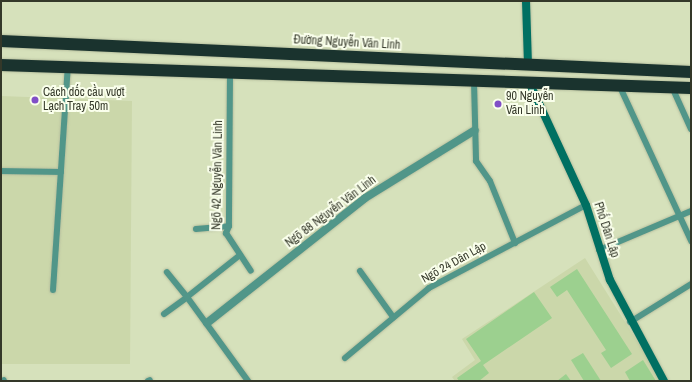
<!DOCTYPE html>
<html>
<head>
<meta charset="utf-8">
<style>
	body { margin:0 }
	#map { position:relative; width:692px; height:382px; overflow:hidden; background:#d6e1bb; font-family:"Archivo Narrow",sans-serif }
	div>[style] { position:absolute }
	.built>* { inset:0; background:#cbd7aa }
	.building>* { inset:0; background:#9cd08f }
	.roads { filter:drop-shadow(0 0 1px #b6bf9e) drop-shadow(0 0 1px #b6bf9e) }
	.lane>* { height:6px; margin:-3px; padding:0 3px; transform-origin:3px; border-radius:3px; background:#519689 }
	.street>* { height:8px; margin:-4px; padding:0 4px; transform-origin:4px; border-radius:4px; background:#519689 }
	.secondary>* { height:8px; margin:-4px; padding:0 4px; transform-origin:4px; border-radius:4px; background:#007062 }
	.highway>* { height:12px; margin:-6px; padding:0 6px; transform-origin:6px; border-radius:6px; background:#1a332e }
	.dots>* { width:11px; height:11px; translate:-50% -50%; box-sizing:border-box; border:2px solid #faffec; border-radius:50% }
	span { translate:-50% -50%; white-space:nowrap; text-align:center; line-height:1.15; -webkit-text-stroke:4px #faffec; paint-order:stroke }
	.street-label { font-size:12px; color:#343829 }
	.poi-label { font-size:12px; color:#343829 }
	.left { translate:0 -50%; text-align:left }
	.frame { position:absolute; inset:0; border:2px solid #343829; pointer-events:none }
</style>
</head>
<body>
<div id="map">
	<div class="built">
		<i style="clip-path:polygon(1px 96px,132px 101px,130px 364px,1px 364px)"></i>
		<i style="clip-path:polygon(585px 258px,662px 381px,455px 381px,452px 377px,475px 360px,462px 339px)"></i>
	</div>
	<div class="building">
		<i style="clip-path:polygon(577px 269px,632px 354px,611px 368px,601px 353px,606px 350px,567px 290px,557px 297px,550px 287px)"></i>
		<i style="clip-path:polygon(534px 292px,552px 318px,483px 365px,489px 373px,479px 381px,459px 381px,457px 378px,481px 361px,466px 339px)"></i>
		<i style="clip-path:polygon(583px 353px,601px 381px,584px 381px,571px 360px)"></i>
		<i style="clip-path:polygon(643px 360px,656px 381px,630px 381px,625px 372px)"></i>
		<i style="clip-path:polygon(566px 374px,571px 381px,557px 381px)"></i>
	</div>
	<div class="roads">
		<div class="lane">
			<i style="left:230px;top:73px;width:153px;rotate:90.4deg"></i>
			<i style="left:229px;top:226px;width:8px;rotate:113deg"></i>
			<i style="left:226px;top:233px;width:45px;rotate:56.7deg"></i>
			<i style="left:474px;top:82px;width:79px;rotate:88.5deg"></i>
			<i style="left:476px;top:161px;width:24px;rotate:55deg"></i>
			<i style="left:490px;top:181px;width:67px;rotate:68deg"></i>
			<i style="left:620px;top:87px;width:170px;rotate:65.2deg"></i>
			<i style="left:672px;top:87px;width:46px;rotate:65.7deg"></i>
			<i style="left:1px;top:171px;width:60px;rotate:1deg"></i>
			<i style="left:196px;top:229px;width:33px;rotate:-5deg"></i>
			<i style="left:599px;top:250px;width:100px;rotate:-23deg"></i>
			<i style="left:240px;top:255px;width:68px;rotate:141.6deg"></i>
			<i style="left:187px;top:297px;width:104px;rotate:54deg"></i>
			<i style="left:360px;top:271px;width:57px;rotate:54.3deg"></i>
			<i style="left:53px;top:290px;width:224px;rotate:-86.2deg"></i>
			<i style="left:164px;top:314px;width:29px;rotate:-36deg"></i>
			<i style="left:187px;top:297px;width:32px;rotate:-129deg"></i>
			<i style="left:630px;top:322px;width:72px;rotate:-31.9deg"></i>
			<i style="left:345px;top:358px;width:109px;rotate:-39.8deg"></i>
			<i style="left:429px;top:288px;width:178px;rotate:-27.9deg"></i>
			<i style="left:2px;top:381px;width:2px;rotate:-27deg"></i>
			<i style="left:148px;top:381px;width:2px;rotate:-27deg"></i>
		</div>
		<div class="street">
			<i style="left:207px;top:323px;width:201px;rotate:-38.3deg"></i>
			<i style="left:365px;top:198px;width:129px;rotate:-31.7deg"></i>
		</div>
		<div class="secondary">
			<i style="left:526px;top:1px;width:62px;rotate:88.2deg"></i>
			<i style="left:530px;top:84px;width:133px;rotate:65.2deg"></i>
			<i style="left:586px;top:205px;width:79px;rotate:72.3deg"></i>
			<i style="left:610px;top:280px;width:115px;rotate:61.9deg"></i>
		</div>
		<div class="highway">
			<i style="left:1px;top:41px;width:691px;rotate:2.57deg"></i>
			<i style="left:1px;top:65px;width:690px;rotate:1.91deg"></i>
		</div>
	</div>
	<div class="dots">
		<i style="left:35px;top:100px;background:#814fc7"></i>
		<i style="left:498px;top:104px;background:#814fc7"></i>
	</div>
	<div class="street-label">
		<span style="left:347px;top:43px;rotate:3deg">Đường Nguyễn Văn Linh</span>
		<span style="left:218px;top:175px;rotate:-89deg">Ngõ 42 Nguyễn Văn Linh</span>
		<span style="left:331px;top:212px;rotate:-37deg">Ngõ 88 Nguyễn Văn Linh</span>
		<span style="left:606px;top:230px;rotate:72deg">Phố Dân Lập</span>
		<span style="left:454px;top:263px;rotate:-29deg">Ngõ 24 Dân Lập</span>
	</div>
	<div class="poi-label">
		<span class="left" style="left:43px;top:100px">Cách dốc cầu vượt<br>Lạch Tray 50m</span>
		<span class="left" style="left:506px;top:104px">90 Nguyễn<br>Văn Linh</span>
	</div>
	<div class="frame"></div>
</div>
</body>
</html>
